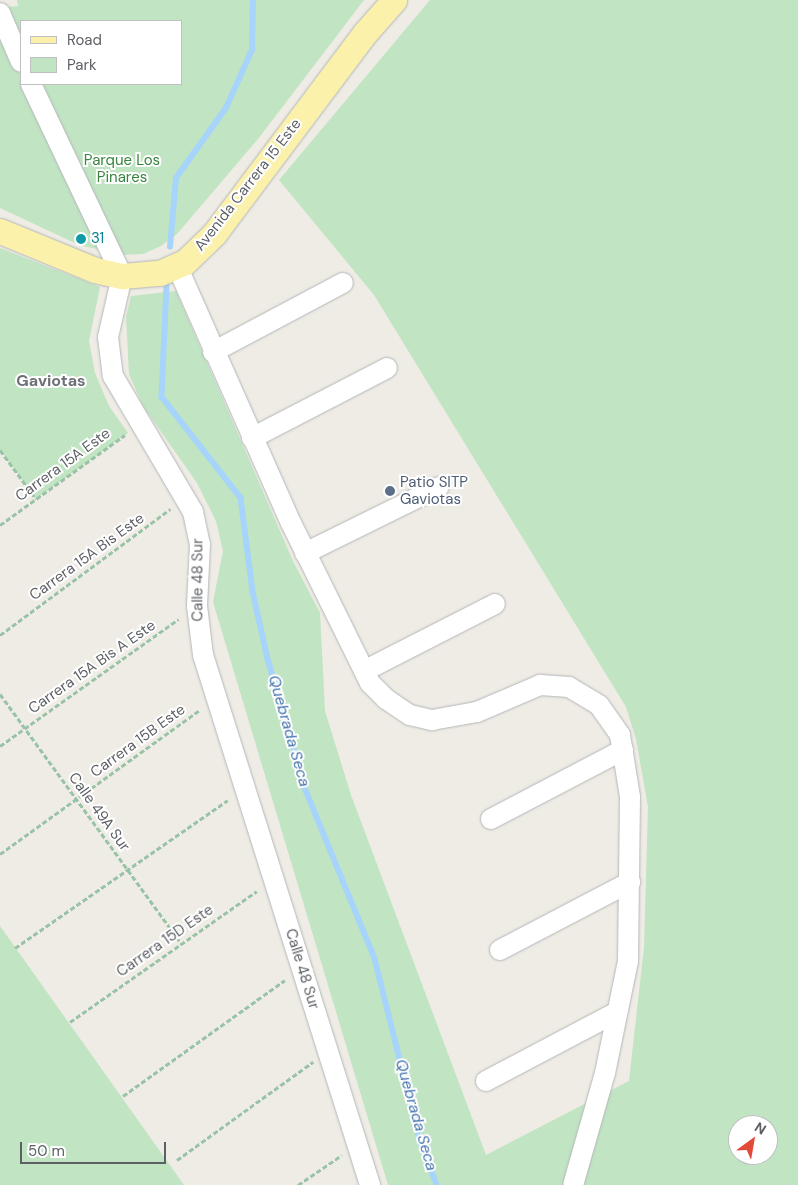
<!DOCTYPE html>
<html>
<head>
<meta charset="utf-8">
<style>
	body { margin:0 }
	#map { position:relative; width:798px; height:1185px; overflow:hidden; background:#eeece4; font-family:"DM Sans",sans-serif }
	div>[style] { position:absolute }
	.green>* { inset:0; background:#c1e4c3 }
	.stream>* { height:5.5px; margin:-2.75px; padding:0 2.75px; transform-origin:2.75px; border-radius:2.75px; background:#a7d4fb }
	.path>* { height:3px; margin-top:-1.5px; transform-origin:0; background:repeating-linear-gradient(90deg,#99c3a6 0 5px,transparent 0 7.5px) }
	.roads { filter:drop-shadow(0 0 1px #b4b6ba) drop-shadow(0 0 1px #b4b6ba) }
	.minor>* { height:20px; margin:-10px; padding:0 10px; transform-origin:10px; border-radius:10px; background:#fff }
	.major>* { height:25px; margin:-12.5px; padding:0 12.5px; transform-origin:12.5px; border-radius:12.5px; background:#fbf1ab }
	.dots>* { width:14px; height:14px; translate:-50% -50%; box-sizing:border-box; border:2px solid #fff; border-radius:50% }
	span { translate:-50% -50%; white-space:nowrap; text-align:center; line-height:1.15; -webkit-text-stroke:4px #fff; paint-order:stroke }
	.park-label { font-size:15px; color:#39853f }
	.street-label { font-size:15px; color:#5c5f64 }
	.culture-label { font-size:15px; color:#0d838f }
	.left { translate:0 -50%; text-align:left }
	.service-label { font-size:15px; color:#4e5e75 }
	.neighbourhood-label { font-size:16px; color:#6d7176; font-weight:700 }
	.water-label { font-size:16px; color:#4474ad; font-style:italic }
	.legend { position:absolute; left:20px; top:20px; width:162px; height:65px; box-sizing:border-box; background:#fff; border:1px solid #bebfc1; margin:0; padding:6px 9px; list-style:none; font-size:15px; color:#5c5f64 }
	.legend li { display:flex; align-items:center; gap:10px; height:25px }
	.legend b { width:25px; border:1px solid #bebfc1 }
	.north { position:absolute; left:728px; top:1115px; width:50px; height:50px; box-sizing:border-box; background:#fff; border:1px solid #bebfc1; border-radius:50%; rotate:32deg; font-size:14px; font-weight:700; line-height:20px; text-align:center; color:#5c5f64 }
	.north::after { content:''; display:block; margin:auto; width:18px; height:22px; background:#e24936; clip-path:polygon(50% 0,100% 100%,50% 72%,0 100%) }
	.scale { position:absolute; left:20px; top:1142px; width:146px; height:22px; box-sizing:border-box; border:2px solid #5c5f64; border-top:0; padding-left:6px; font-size:15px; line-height:18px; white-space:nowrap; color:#5c5f64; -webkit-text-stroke:4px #fff; paint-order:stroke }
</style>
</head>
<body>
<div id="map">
	<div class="green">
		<i style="clip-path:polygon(evenodd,17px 0,364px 0,258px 139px,177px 234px,161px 246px,143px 254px,123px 255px,79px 245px,0 208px,0 8px,18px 6px,17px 0,21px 21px,181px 21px,181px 84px,21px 84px,21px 21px)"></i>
		<i style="clip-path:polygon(evenodd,430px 0,798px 0,798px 1185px,388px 1185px,213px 602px,223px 551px,216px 521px,197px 483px,143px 406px,129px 374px,126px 317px,131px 296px,176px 291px,293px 561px,320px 613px,325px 711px,351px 795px,486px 1155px,629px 1081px,644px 947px,648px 807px,636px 739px,626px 707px,374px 295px,279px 180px,430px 0,738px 1125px,768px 1125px,768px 1155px,738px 1155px,738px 1125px)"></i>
		<i style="clip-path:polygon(0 248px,100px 287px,89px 341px,95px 373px,109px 406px,128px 433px,36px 499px,0 450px)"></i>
		<i style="clip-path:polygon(0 926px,184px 1185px,0 1185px)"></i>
	</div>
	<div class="stream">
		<i style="left:170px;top:247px;width:69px;rotate:-85deg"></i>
		<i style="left:176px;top:178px;width:86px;rotate:-54.5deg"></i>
		<i style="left:226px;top:108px;width:64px;rotate:-65.9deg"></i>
		<i style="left:252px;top:50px;width:50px;rotate:-88.9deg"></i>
		<i style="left:167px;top:286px;width:111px;rotate:92.6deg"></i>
		<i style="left:162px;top:397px;width:128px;rotate:52deg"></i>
		<i style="left:241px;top:498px;width:95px;rotate:82.7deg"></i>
		<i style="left:253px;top:592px;width:69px;rotate:77.4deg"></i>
		<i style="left:268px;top:659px;width:134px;rotate:74deg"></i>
		<i style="left:305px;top:788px;width:185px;rotate:67.7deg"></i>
		<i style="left:375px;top:959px;width:190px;rotate:76deg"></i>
		<i style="left:421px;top:1143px;width:45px;rotate:69.1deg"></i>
	</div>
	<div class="path">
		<i style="left:0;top:450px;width:61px;rotate:53.7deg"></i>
		<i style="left:0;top:525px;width:154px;rotate:-35.8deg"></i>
		<i style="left:0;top:635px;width:212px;rotate:-36.5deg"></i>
		<i style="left:0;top:694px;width:308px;rotate:54deg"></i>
		<i style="left:0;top:746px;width:219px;rotate:-35.4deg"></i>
		<i style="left:0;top:854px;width:246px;rotate:-35.8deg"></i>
		<i style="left:15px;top:948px;width:259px;rotate:-34.8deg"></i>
		<i style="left:70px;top:1022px;width:228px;rotate:-35deg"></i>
		<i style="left:123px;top:1096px;width:199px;rotate:-35.6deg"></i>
		<i style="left:177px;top:1160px;width:168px;rotate:-35.8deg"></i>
		<i style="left:298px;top:1185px;width:53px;rotate:-34.3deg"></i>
	</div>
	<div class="roads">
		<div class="minor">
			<i style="left:0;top:13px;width:53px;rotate:66.8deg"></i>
			<i style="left:31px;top:84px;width:212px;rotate:64.6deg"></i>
			<i style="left:122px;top:276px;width:63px;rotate:102.9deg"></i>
			<i style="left:108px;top:337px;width:39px;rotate:83deg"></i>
			<i style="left:113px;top:376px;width:158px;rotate:59.5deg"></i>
			<i style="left:193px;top:512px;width:33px;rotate:78deg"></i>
			<i style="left:200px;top:544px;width:62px;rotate:92.8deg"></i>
			<i style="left:197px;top:606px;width:49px;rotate:83deg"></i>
			<i style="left:203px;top:655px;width:556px;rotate:72.51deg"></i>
			<i style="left:177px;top:266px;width:281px;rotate:66.1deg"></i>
			<i style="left:291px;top:523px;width:178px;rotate:63.7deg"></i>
			<i style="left:370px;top:683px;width:23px;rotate:45deg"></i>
			<i style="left:386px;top:699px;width:29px;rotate:34deg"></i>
			<i style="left:410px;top:715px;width:23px;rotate:13deg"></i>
			<i style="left:432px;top:720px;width:46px;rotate:-10.1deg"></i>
			<i style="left:477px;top:712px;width:69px;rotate:-23.2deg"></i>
			<i style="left:540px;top:685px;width:29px;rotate:4deg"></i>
			<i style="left:569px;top:687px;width:35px;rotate:31deg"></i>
			<i style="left:599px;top:705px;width:37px;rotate:55deg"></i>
			<i style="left:620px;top:735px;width:63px;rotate:80.8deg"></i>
			<i style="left:630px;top:797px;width:164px;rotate:90.7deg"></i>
			<i style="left:628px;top:961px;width:114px;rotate:101.6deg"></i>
			<i style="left:605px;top:1073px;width:116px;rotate:105.9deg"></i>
			<i style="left:213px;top:352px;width:147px;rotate:-28deg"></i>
			<i style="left:252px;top:438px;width:152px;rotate:-27.4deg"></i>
			<i style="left:305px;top:553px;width:149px;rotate:-26.2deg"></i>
			<i style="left:364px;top:671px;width:147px;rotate:-27.1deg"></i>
			<i style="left:491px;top:819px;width:149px;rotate:-27.6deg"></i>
			<i style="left:500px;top:950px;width:147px;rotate:-27.6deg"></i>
			<i style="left:486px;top:1081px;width:148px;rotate:-27.8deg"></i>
		</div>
		<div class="major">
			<i style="left:0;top:231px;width:103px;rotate:22.3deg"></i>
			<i style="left:95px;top:270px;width:28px;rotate:13deg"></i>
			<i style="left:122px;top:276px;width:38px;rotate:-5deg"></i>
			<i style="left:160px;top:273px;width:27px;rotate:-24deg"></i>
			<i style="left:185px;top:262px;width:40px;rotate:-44deg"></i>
			<i style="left:214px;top:234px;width:251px;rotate:-53.1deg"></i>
			<i style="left:365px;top:33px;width:44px;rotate:-48.7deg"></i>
		</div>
	</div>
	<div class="dots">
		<i style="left:81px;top:239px;background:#0f9aa8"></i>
		<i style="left:390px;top:491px;background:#5c6f8a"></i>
	</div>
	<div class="park-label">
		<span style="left:122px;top:169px">Parque Los<br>Pinares</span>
	</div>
	<div class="street-label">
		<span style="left:248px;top:185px;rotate:-52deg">Avenida Carrera 15 Este</span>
		<span style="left:63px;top:465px;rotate:-36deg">Carrera 15A Este</span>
		<span style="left:87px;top:557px;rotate:-36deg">Carrera 15A Bis Este</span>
		<span style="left:198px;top:580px;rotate:-90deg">Calle 48 Sur</span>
		<span style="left:92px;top:667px;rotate:-35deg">Carrera 15A Bis A Este</span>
		<span style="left:138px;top:741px;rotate:-36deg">Carrera 15B Este</span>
		<span style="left:99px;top:812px;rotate:54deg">Calle 49A Sur</span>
		<span style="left:165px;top:941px;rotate:-35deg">Carrera 15D Este</span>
		<span style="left:302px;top:969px;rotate:73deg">Calle 48 Sur</span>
	</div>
	<div class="culture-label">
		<span class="left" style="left:91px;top:239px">31</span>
	</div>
	<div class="service-label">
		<span class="left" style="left:400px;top:491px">Patio SITP<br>Gaviotas</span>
	</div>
	<div class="neighbourhood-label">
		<span style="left:51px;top:381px">Gaviotas</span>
	</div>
	<div class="water-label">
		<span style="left:289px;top:731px;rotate:74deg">Quebrada Seca</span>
		<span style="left:416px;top:1115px;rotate:74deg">Quebrada Seca</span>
	</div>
	<ul class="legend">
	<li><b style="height:6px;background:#fbf1ab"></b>Road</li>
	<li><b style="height:14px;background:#c1e4c3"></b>Park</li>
	</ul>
	<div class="north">N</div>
	<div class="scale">50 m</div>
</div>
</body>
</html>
